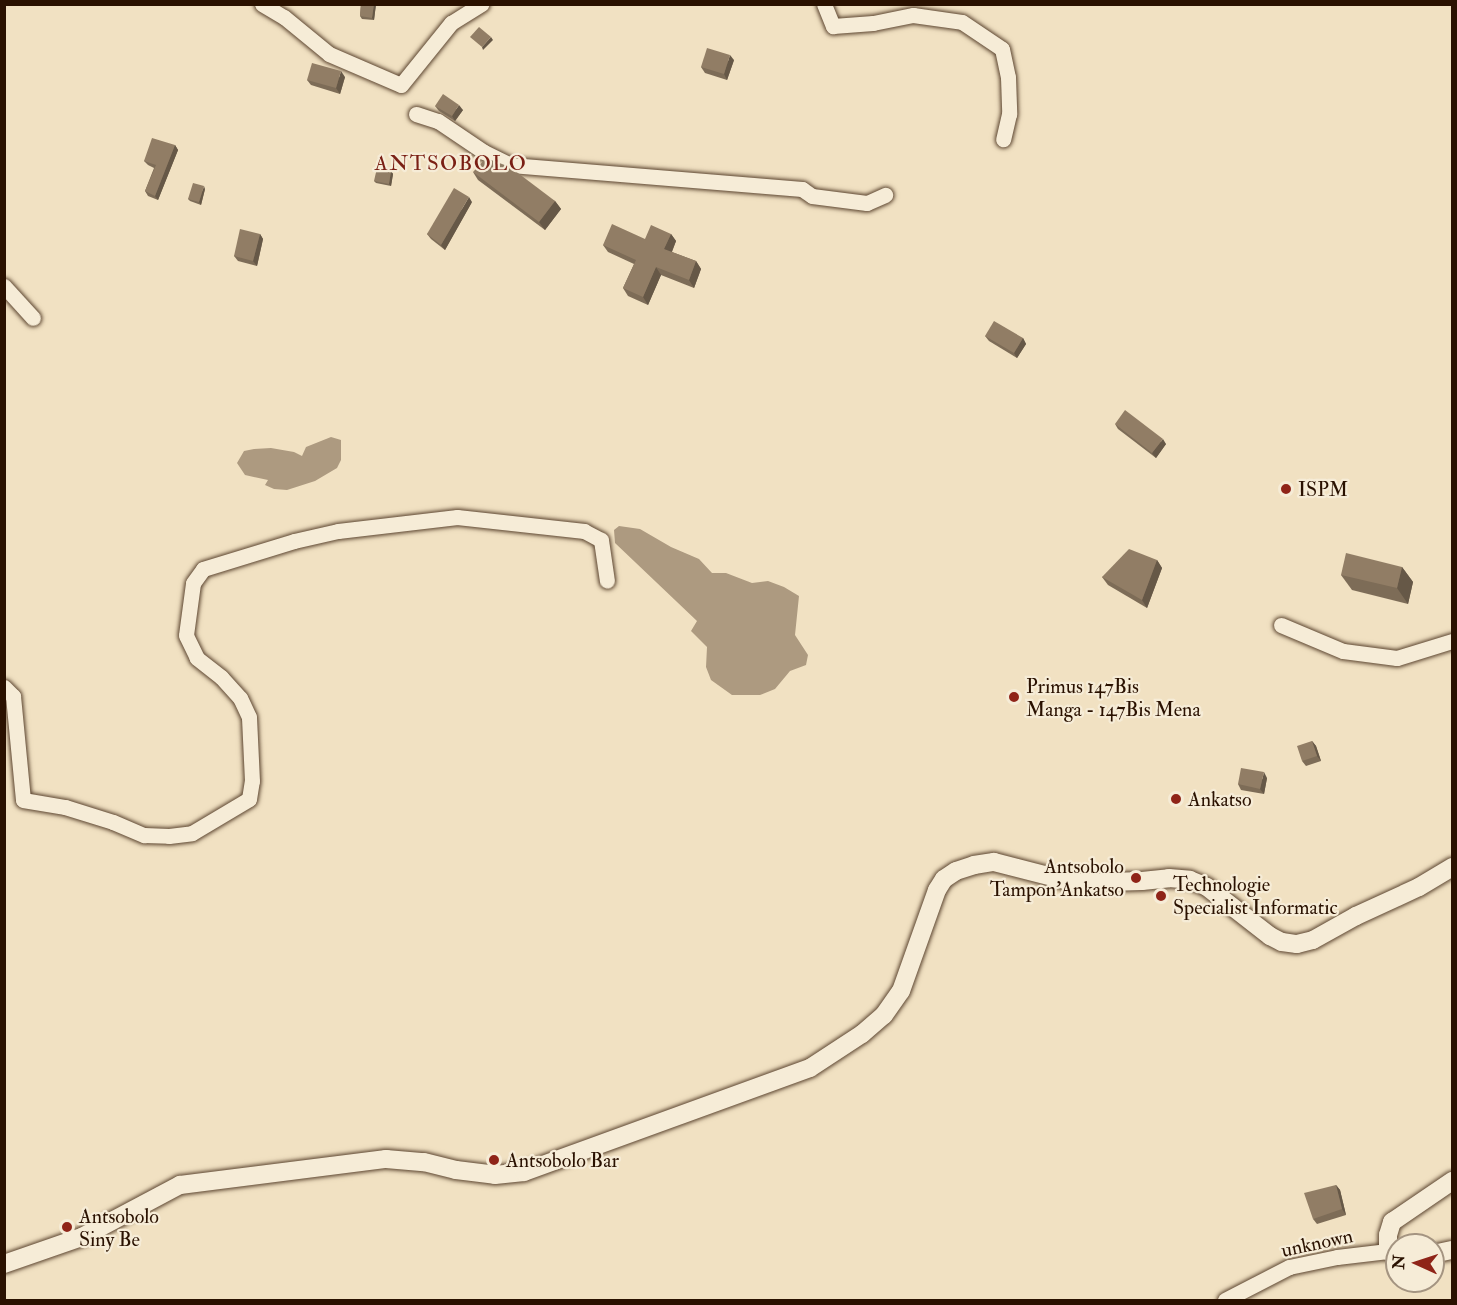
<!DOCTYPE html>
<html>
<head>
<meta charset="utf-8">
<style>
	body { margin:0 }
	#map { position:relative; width:1457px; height:1305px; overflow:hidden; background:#f1e1c2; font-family:"IM FELL Double Pica",serif }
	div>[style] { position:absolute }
	.water>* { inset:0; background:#ad9a80 }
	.roads { filter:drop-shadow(0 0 2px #5c4530) drop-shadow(0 0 2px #5c4530) }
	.minor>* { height:15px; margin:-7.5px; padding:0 7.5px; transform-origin:7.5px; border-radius:7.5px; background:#f6ecd7 }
	.tertiary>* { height:18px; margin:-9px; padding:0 9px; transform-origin:9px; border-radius:9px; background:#f6ecd7 }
	.wall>* { inset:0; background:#7d6c57 }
	.shaded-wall>* { inset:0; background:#665847 }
	.building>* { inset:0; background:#917d65 }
	.dots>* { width:16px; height:16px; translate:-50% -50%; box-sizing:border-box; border:3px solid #f6ecd7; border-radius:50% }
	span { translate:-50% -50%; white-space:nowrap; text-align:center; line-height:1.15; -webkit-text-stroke:4.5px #f6ecd7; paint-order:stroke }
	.poi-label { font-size:20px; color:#2a1100 }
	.left { translate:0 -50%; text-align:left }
	.right { translate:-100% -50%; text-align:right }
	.street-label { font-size:20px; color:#2a1100 }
	.neighbourhood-label { font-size:21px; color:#7a1f14; letter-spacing:1.5px }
	.frame { position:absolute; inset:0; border:6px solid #2a1100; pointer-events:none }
	.north { position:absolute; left:1385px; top:1233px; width:60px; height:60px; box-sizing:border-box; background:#f6ecd7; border:2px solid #a49481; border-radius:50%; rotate:273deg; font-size:16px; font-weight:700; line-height:24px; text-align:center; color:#2a1100 }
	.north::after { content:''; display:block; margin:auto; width:21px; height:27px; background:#8f2418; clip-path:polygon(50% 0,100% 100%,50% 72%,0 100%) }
</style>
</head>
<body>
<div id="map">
	<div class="water">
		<i style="clip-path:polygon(331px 437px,341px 440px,341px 460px,337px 468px,315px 481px,287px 490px,274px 489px,265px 485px,268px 480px,245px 475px,237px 463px,244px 451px,254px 449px,271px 448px,294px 452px,302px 456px,306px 447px)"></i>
		<i style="clip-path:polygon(619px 526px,640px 529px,671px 547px,699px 559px,712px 573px,726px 573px,752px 583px,768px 581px,784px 587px,799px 596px,795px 635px,808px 655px,806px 665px,790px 671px,775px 689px,760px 695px,732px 695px,711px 680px,706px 667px,707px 647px,691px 631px,697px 621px,615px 543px,614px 530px)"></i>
	</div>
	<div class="roads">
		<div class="minor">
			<i style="left:262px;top:4px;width:26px;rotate:31deg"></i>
			<i style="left:284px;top:17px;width:58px;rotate:39.4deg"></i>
			<i style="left:329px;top:54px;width:78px;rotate:23.3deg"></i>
			<i style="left:401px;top:85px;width:80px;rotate:-51.1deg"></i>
			<i style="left:451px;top:23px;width:36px;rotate:-32deg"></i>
			<i style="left:824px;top:4px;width:24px;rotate:68deg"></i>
			<i style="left:833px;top:26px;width:40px;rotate:-4.3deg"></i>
			<i style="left:873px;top:23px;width:41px;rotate:-11.3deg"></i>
			<i style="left:913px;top:15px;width:49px;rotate:8.1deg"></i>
			<i style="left:962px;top:22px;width:48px;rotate:34deg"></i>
			<i style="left:1002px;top:49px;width:29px;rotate:78deg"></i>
			<i style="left:1008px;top:77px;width:37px;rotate:88deg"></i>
			<i style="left:1009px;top:114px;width:26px;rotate:103deg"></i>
			<i style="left:416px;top:114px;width:23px;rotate:18deg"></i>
			<i style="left:438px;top:121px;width:55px;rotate:34deg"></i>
			<i style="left:484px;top:152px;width:30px;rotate:26deg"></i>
			<i style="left:511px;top:165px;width:292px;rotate:4.7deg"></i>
			<i style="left:802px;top:189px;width:12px;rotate:35deg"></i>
			<i style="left:812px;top:196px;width:55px;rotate:7.3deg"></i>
			<i style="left:867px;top:203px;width:20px;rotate:-24deg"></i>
			<i style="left:4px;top:286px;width:43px;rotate:47.8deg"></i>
			<i style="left:1281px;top:625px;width:67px;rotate:22.8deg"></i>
			<i style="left:1343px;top:651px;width:54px;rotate:7.4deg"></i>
			<i style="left:1397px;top:658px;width:58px;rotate:-17.2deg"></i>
			<i style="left:4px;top:687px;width:13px;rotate:45deg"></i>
			<i style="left:13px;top:696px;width:104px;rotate:84.5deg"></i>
			<i style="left:23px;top:800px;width:43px;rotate:9.5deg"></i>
			<i style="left:65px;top:807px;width:50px;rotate:17.4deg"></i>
			<i style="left:113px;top:822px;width:34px;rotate:23deg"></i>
			<i style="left:144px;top:835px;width:25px;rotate:2deg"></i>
			<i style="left:169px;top:836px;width:23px;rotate:-7deg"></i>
			<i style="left:192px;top:833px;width:66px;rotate:-30.8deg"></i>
			<i style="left:249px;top:799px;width:18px;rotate:-81deg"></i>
			<i style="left:252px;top:781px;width:64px;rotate:-92.7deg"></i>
			<i style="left:249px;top:717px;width:21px;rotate:-115deg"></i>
			<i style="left:240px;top:698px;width:28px;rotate:-132deg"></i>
			<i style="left:221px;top:677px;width:31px;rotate:-142deg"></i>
			<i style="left:197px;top:658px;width:25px;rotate:-116deg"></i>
			<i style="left:186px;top:635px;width:52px;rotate:-82.3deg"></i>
			<i style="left:193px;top:583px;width:17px;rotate:-54deg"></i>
			<i style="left:203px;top:569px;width:95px;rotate:-17.1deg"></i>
			<i style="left:294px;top:541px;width:45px;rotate:-12.8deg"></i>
			<i style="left:338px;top:531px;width:120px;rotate:-6.7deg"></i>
			<i style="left:457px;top:517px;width:128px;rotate:6.3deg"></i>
			<i style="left:584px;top:531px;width:19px;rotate:28deg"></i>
			<i style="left:601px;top:540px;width:41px;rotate:81.7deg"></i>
			<i style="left:1225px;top:1300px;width:72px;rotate:-27.3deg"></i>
			<i style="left:1289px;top:1267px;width:49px;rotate:-11.8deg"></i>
			<i style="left:1337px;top:1257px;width:51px;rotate:-6.7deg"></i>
		</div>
		<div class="tertiary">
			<i style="left:1397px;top:1254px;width:9px;rotate:-162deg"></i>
			<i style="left:1388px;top:1251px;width:16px;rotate:-90deg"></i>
			<i style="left:1388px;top:1235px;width:14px;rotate:-73deg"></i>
			<i style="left:1392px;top:1222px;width:73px;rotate:-34.3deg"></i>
			<i style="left:1433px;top:1254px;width:19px;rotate:-12deg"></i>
			<i style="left:4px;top:1264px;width:83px;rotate:-19.1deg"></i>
			<i style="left:82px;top:1237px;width:111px;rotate:-28deg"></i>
			<i style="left:180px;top:1185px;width:208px;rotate:-7.2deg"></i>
			<i style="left:386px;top:1159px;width:38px;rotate:5deg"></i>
			<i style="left:424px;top:1162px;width:33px;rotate:14deg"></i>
			<i style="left:456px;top:1170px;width:39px;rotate:7deg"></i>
			<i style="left:495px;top:1175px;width:29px;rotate:-6deg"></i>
			<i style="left:524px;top:1172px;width:304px;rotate:-20deg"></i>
			<i style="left:810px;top:1068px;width:62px;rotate:-33.2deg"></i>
			<i style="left:862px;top:1034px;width:29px;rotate:-41deg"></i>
			<i style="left:884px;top:1015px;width:29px;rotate:-55deg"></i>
			<i style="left:901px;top:991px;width:107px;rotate:-70.4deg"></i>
			<i style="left:937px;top:890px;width:13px;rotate:-58deg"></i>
			<i style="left:944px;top:879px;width:14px;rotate:-34deg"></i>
			<i style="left:956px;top:871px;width:19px;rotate:-18deg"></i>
			<i style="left:974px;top:865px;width:20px;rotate:-9deg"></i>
			<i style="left:994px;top:862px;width:85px;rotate:14.4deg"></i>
			<i style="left:1076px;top:883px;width:66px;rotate:-1.7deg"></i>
			<i style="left:1142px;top:881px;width:27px;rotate:-6deg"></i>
			<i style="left:1169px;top:878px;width:21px;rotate:5deg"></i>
			<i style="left:1190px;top:880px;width:18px;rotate:22deg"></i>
			<i style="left:1207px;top:887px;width:80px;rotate:37.9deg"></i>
			<i style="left:1270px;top:936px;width:13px;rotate:27deg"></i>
			<i style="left:1282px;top:942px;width:15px;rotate:8deg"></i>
			<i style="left:1297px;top:944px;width:16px;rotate:-14deg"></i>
			<i style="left:1313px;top:940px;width:49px;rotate:-29.2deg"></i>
			<i style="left:1356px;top:916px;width:69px;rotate:-24.7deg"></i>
			<i style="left:1419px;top:887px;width:39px;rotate:-31deg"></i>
		</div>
	</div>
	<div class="wall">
		<i style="clip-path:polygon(361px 4px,376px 4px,374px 20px,362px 19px,360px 16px)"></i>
		<i style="clip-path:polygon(734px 60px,727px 80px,705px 73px,701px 67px)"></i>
		<i style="clip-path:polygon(345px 77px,340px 94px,311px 85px,307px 80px)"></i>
		<i style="clip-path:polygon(435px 106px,463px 110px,455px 121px,439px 111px)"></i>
		<i style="clip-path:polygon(175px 145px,178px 150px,158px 200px,148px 196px,145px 191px,154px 168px,148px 165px,144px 161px)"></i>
		<i style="clip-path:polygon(391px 171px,393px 174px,391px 186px,376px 183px,374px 181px)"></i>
		<i style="clip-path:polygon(473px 172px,555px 201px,561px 209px,545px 230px,478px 180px)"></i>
		<i style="clip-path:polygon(205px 189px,201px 205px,190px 201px,188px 199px)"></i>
		<i style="clip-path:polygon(472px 202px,445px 250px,431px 239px,427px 234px)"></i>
		<i style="clip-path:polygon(260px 234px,263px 239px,257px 266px,238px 261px,234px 256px)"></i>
		<i style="clip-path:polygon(671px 234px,676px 241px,672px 252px,696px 261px,701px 269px,694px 288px,661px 275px,648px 305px,628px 296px,623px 288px,634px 264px,608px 252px,603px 245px,645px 239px)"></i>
		<i style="clip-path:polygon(985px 336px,1023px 338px,1026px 344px,1017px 358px,989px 341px)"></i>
		<i style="clip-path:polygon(1115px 424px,1166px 444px,1156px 458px,1118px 429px)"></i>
		<i style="clip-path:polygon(1157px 560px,1162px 568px,1147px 608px,1108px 585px,1102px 577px)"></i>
		<i style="clip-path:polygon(1402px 567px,1413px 582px,1408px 604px,1352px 590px,1341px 575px)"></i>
		<i style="clip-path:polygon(1312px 741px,1316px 746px,1321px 761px,1306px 766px,1302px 761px)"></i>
		<i style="clip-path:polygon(1267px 778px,1264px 794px,1241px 790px,1238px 784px)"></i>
		<i style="clip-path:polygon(1336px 1185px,1340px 1190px,1346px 1215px,1317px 1224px,1313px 1219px)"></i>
	</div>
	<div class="shaded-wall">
		<i style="clip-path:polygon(374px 4px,376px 4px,374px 20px,372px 18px)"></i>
		<i style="clip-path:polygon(491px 37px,493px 40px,483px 50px,482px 47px)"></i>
		<i style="clip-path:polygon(730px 55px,734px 60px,727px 80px,724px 74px)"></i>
		<i style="clip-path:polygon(341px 71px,345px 77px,340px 94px,336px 88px)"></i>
		<i style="clip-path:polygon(459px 105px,463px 110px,455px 121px,452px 116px)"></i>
		<i style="clip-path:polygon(175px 145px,178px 150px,158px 200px,155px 196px)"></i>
		<i style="clip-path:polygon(391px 171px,393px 174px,391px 186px,389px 184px)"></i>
		<i style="clip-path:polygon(204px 186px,205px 189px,201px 205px,199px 202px)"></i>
		<i style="clip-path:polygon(469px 197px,472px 202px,445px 250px,441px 245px)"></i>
		<i style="clip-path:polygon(555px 201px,561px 209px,545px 230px,539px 222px)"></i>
		<i style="clip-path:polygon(260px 234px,263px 239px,257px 266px,253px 261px)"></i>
		<i style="clip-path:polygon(671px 234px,676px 241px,670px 256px,664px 249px)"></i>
		<i style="clip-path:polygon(696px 261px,701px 269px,694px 288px,689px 280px)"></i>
		<i style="clip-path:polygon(656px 267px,661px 275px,648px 305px,643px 297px)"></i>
		<i style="clip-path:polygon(1023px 338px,1026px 344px,1017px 358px,1014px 353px)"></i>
		<i style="clip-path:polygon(1163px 439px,1166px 444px,1156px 458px,1152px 453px)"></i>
		<i style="clip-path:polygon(1157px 560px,1162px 568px,1147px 608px,1142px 600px)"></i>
		<i style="clip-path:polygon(1402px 567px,1413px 582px,1408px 604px,1397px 588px)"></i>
		<i style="clip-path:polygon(1312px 741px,1316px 746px,1321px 761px,1317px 756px)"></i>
		<i style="clip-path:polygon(1264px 772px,1267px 778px,1264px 794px,1260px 789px)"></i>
		<i style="clip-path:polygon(1336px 1185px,1340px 1190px,1346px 1215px,1342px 1209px)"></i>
	</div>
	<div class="building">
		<i style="clip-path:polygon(361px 4px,374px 4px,372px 18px,360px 16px)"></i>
		<i style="clip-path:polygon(479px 27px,491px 37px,482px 47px,470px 37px)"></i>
		<i style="clip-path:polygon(707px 48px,730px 55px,724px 74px,701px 67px)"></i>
		<i style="clip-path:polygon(312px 63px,341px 71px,336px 88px,307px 80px)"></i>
		<i style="clip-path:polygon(443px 94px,459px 105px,452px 116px,435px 106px)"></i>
		<i style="clip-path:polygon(152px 138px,175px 145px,155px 196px,145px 191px,156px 165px,144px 161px)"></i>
		<i style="clip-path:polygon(486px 158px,510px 167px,555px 201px,539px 222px,473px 172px)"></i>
		<i style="clip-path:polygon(377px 168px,391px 171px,389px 184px,374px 181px)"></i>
		<i style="clip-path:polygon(193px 183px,204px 186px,199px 202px,188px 199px)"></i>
		<i style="clip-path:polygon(454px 188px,469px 197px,441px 245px,427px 234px)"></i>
		<i style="clip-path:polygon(612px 224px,645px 239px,651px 225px,671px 234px,664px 249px,696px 261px,689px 280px,656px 267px,643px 297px,623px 288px,636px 260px,603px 245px)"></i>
		<i style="clip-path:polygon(240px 229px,260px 234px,253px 261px,234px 256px)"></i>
		<i style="clip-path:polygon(994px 321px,1023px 338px,1014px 353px,985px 336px)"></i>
		<i style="clip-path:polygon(1125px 410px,1163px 439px,1152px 453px,1115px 424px)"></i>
		<i style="clip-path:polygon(1129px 549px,1157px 560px,1142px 600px,1102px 577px)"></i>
		<i style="clip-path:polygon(1346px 553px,1402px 567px,1397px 588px,1341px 575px)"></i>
		<i style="clip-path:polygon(1312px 741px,1317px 756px,1302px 761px,1297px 746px)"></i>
		<i style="clip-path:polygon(1241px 768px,1264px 772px,1260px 789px,1238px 784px)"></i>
		<i style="clip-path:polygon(1336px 1185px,1342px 1209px,1313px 1219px,1304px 1193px)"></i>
	</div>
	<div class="dots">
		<i style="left:1286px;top:489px;background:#8f2418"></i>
		<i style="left:1014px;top:697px;background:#8f2418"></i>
		<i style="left:1176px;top:799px;background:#8f2418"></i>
		<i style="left:1136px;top:878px;background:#8f2418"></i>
		<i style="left:1161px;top:896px;background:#8f2418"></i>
		<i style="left:494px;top:1160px;background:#8f2418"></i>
		<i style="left:67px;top:1227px;background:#8f2418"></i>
	</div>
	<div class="poi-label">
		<span class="left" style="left:1298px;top:489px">ISPM</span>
		<span class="left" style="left:1026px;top:698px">Primus 147Bis<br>Manga - 147Bis Mena</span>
		<span class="left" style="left:1188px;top:799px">Ankatso</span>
		<span class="right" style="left:1124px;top:878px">Antsobolo<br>Tampon'Ankatso</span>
		<span class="left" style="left:1173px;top:896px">Technologie<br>Specialist Informatic</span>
		<span class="left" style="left:506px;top:1160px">Antsobolo Bar</span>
		<span class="left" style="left:79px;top:1228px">Antsobolo<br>Siny Be</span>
	</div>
	<div class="street-label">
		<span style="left:1317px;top:1243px;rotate:-12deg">unknown</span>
	</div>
	<div class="neighbourhood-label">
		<span style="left:451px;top:164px">ANTSOBOLO</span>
	</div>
	<div class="frame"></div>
	<div class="north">N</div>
</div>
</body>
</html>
